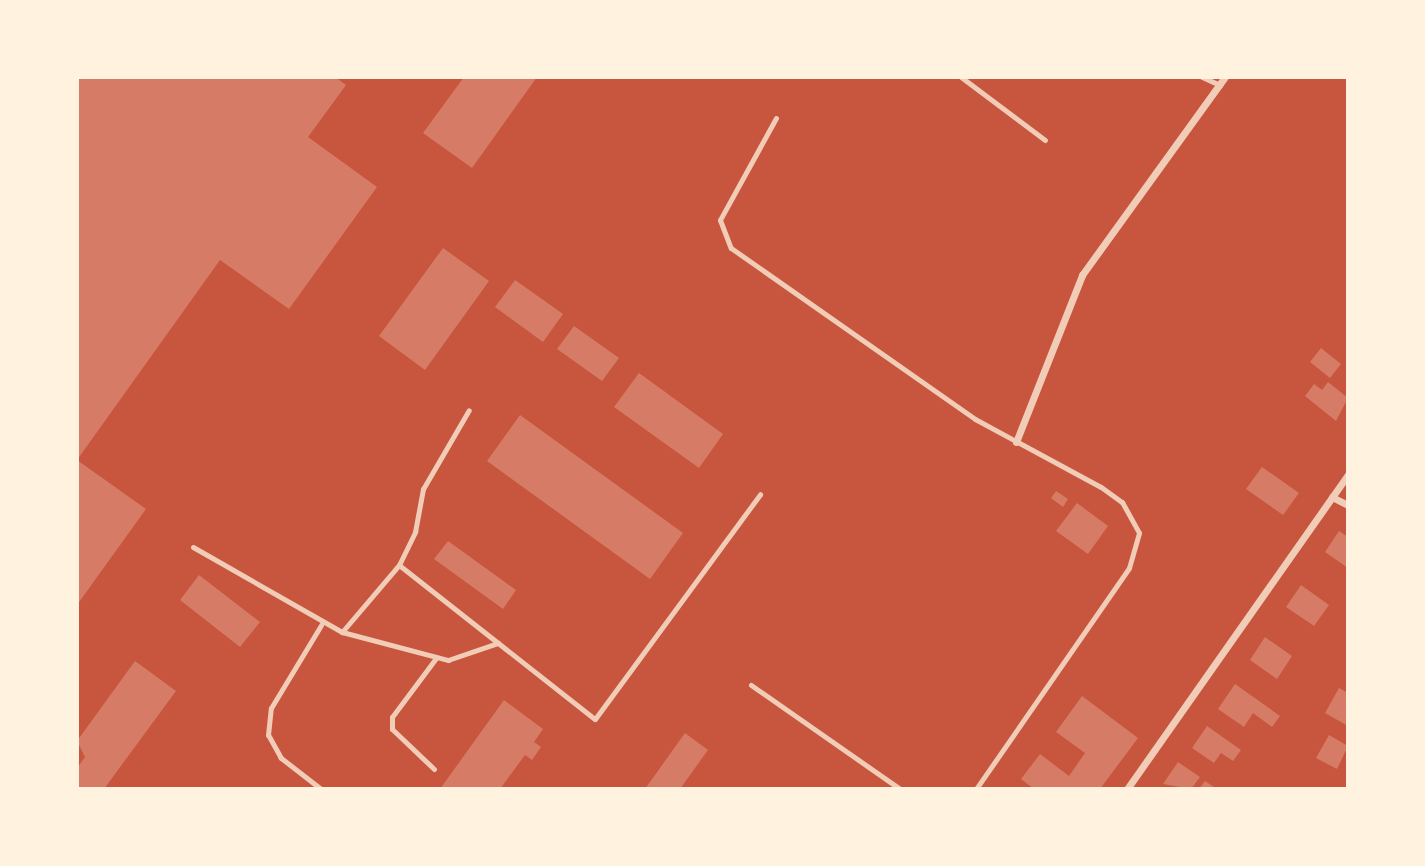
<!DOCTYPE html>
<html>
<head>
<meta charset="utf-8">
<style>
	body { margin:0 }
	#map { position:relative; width:1425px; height:866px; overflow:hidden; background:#c8553d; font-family:"Libre Baskerville",serif }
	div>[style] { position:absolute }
	.building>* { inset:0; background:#d67c66 }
	.service>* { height:5px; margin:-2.5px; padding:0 2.5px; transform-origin:2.5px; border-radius:2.5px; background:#f1ccb7 }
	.minor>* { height:7px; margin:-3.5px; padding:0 3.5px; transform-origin:3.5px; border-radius:3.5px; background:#f1ccb7 }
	span { translate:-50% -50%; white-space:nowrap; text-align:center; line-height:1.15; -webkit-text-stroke:6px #fff3e0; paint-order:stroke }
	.frame { position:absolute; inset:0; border:79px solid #fff3e0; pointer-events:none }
</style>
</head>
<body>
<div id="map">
	<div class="building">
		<i style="clip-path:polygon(77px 77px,335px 77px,346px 85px,308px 137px,377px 187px,289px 309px,220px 260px,77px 460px,146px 509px,77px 605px)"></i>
		<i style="clip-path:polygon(464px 77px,537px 77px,472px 168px,423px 133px)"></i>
		<i style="clip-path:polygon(443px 248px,489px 281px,425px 370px,379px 336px)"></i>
		<i style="clip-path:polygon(515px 280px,563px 314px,543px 342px,495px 307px)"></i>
		<i style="clip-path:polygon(574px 326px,619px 358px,602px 381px,557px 349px)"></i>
		<i style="clip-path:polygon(1321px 348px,1341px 364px,1330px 378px,1310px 362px)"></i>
		<i style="clip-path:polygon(639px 373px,723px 434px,699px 468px,614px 407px)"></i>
		<i style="clip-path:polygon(1328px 382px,1348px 398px,1336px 421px,1305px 396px,1314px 384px,1322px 390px)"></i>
		<i style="clip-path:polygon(520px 415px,683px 533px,650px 579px,487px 461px)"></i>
		<i style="clip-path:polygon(1262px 467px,1299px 493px,1283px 515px,1246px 489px)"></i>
		<i style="clip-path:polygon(1056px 491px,1068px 499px,1063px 507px,1051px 498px)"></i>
		<i style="clip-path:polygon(1077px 503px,1108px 526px,1088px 554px,1056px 531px)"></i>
		<i style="clip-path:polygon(1339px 531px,1348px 537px,1348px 568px,1325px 552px)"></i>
		<i style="clip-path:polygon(448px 541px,516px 590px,503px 609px,434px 559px)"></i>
		<i style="clip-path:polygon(199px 575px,260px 622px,240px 647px,180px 600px)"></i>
		<i style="clip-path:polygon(1301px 585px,1329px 605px,1314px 626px,1286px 607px)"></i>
		<i style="clip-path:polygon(1265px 637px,1292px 656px,1277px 679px,1250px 660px)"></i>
		<i style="clip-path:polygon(135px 661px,176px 691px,104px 789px,77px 789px,77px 768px,85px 757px,77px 741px)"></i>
		<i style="clip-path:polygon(1235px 684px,1280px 716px,1272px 727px,1253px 713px,1244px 727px,1218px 709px)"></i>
		<i style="clip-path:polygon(1339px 688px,1348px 693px,1348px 726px,1325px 713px)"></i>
		<i style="clip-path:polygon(1082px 696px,1138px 738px,1100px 789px,1034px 789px,1021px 779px,1040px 754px,1069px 776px,1085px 753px,1056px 732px)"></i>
		<i style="clip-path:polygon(504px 700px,543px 729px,534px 742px,541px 747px,532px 760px,525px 755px,500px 789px,440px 789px)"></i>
		<i style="clip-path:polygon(1207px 726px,1241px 750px,1233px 761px,1221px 753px,1214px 763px,1192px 748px)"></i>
		<i style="clip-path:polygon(685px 733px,708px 750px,680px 789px,645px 789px)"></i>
		<i style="clip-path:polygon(1329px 735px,1348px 746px,1337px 769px,1316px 758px)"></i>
		<i style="clip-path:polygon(1178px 762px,1200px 777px,1191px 789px,1163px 784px)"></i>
		<i style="clip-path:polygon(1205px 781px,1217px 789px,1199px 789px)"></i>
	</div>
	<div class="service">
		<i style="left:961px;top:77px;width:105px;rotate:36.9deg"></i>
		<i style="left:1202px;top:77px;width:20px;rotate:24deg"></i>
		<i style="left:776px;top:118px;width:116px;rotate:118.8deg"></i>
		<i style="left:720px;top:220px;width:30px;rotate:69deg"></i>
		<i style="left:731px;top:248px;width:298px;rotate:35deg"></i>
		<i style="left:975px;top:419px;width:143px;rotate:28.4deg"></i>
		<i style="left:1101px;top:487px;width:26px;rotate:36deg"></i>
		<i style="left:1122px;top:502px;width:35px;rotate:61deg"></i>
		<i style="left:1139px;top:533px;width:36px;rotate:106deg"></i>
		<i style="left:1129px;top:568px;width:269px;rotate:124.7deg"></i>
		<i style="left:193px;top:547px;width:172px;rotate:29.7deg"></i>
		<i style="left:342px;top:632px;width:110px;rotate:14.8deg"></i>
		<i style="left:448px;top:660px;width:53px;rotate:-18.8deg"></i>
		<i style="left:399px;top:565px;width:249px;rotate:38.2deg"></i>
		<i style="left:595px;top:719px;width:279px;rotate:-53.7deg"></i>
		<i style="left:342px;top:632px;width:88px;rotate:-49.6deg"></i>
		<i style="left:399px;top:565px;width:37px;rotate:-64deg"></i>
		<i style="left:415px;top:532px;width:44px;rotate:-79.5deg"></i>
		<i style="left:423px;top:489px;width:91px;rotate:-59.8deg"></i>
		<i style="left:751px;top:685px;width:182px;rotate:34.9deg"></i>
		<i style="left:434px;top:769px;width:58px;rotate:-136.4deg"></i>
		<i style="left:392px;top:729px;width:12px;rotate:-90deg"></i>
		<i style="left:392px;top:717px;width:74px;rotate:-53.3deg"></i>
		<i style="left:321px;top:789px;width:51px;rotate:-142.2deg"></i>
		<i style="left:281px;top:758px;width:26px;rotate:-119deg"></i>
		<i style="left:268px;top:735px;width:27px;rotate:-84deg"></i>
		<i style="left:271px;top:708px;width:97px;rotate:-58.9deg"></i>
	</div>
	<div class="minor">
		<i style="left:1016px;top:442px;width:180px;rotate:-68.4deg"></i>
		<i style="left:1082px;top:275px;width:244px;rotate:-54.2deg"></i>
		<i style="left:1332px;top:497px;width:18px;rotate:27deg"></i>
		<i style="left:1127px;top:789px;width:385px;rotate:-54.9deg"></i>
	</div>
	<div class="frame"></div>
</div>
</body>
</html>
